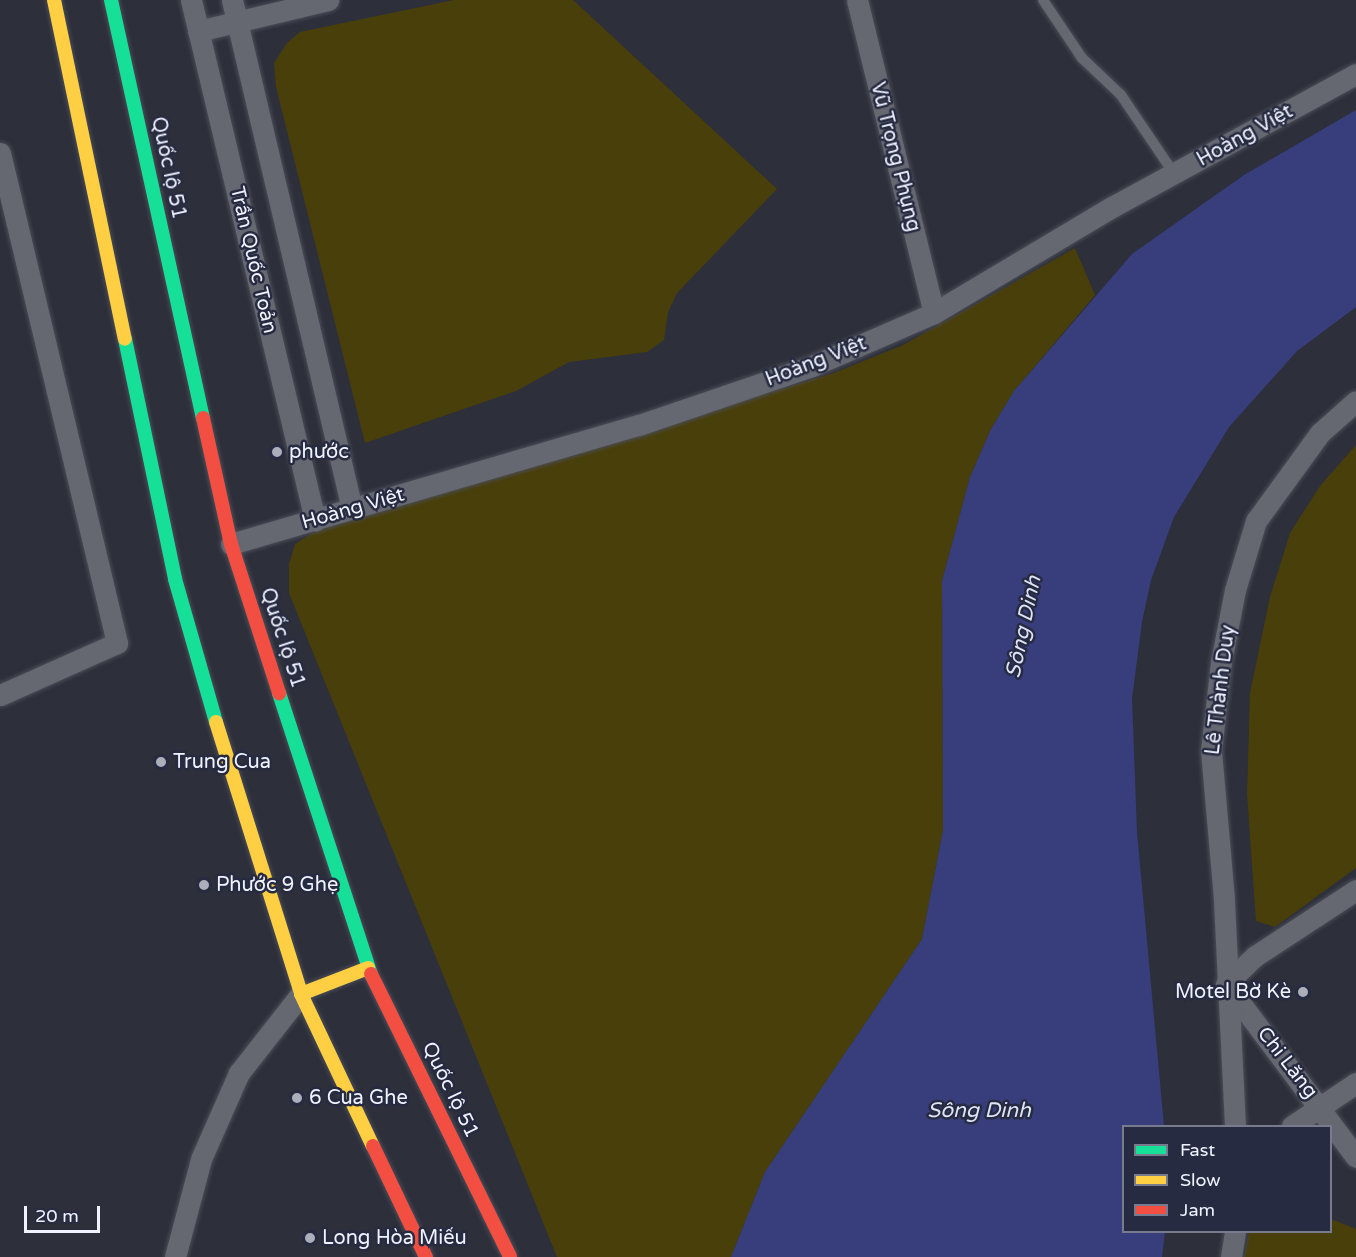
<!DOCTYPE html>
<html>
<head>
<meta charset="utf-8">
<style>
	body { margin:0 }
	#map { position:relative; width:1356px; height:1257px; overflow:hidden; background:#2d2f3b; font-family:"Varela Round",sans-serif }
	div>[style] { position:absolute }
	.green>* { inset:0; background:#493f0a }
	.water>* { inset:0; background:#373e7b }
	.roads { filter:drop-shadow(0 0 2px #4a4d56) drop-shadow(0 0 2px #4a4d56) }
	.lane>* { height:10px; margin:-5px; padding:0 5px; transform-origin:5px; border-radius:5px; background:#656771 }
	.street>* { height:21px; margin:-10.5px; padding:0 10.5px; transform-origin:10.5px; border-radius:10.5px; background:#656771 }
	.fast>* { height:14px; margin:-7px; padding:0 7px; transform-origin:7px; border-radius:7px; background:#16e098 }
	.slow>* { height:14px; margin:-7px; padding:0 7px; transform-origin:7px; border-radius:7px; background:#ffcf43 }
	.jam>* { height:14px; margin:-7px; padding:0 7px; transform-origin:7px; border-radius:7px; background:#f24e42 }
	.dots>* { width:16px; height:16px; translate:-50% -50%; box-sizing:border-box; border:3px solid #272b41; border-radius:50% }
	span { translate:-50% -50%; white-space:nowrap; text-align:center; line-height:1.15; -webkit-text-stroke:5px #272b41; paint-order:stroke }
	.street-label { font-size:20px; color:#f0f3ff }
	.poi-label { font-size:20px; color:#f0f3ff }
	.left { translate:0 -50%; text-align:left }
	.right { translate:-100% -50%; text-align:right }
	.water-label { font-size:21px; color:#dee3f7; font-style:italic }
	.legend { position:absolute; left:1122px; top:1125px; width:210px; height:108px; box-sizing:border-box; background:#272b41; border:2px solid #777b8d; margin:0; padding:8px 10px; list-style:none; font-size:18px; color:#f0f3ff }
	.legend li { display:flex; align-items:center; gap:12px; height:30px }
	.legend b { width:30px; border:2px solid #777b8d }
	.scale { position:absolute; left:24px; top:1206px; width:76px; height:27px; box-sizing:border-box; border:3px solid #f0f3ff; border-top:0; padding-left:8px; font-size:18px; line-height:21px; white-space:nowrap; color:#f0f3ff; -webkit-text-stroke:4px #272b41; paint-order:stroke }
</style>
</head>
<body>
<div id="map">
	<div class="green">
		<i style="clip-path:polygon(454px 0,573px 0,777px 189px,677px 293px,668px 312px,664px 340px,647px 352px,569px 362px,516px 391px,365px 443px,276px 87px,274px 63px,287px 43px,300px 32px)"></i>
		<i style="clip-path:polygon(1075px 248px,1095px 295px,1014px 391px,991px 429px,970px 477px,942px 581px,943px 830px,922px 939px,765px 1172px,731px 1257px,557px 1257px,289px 593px,289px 564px,295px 544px,320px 528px,834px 373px,903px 345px)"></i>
		<i style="clip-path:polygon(1356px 445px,1356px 868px,1275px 927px,1256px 921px,1247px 794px,1250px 693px,1270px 597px,1290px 533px,1320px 486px)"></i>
		<i style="clip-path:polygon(1331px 1219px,1356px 1229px,1356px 1257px,1244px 1257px,1249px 1232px,1330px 1232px)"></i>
	</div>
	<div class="water">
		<i style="clip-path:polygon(1356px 110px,1356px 307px,1297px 351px,1229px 427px,1174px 517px,1151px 580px,1142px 622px,1132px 699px,1137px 832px,1164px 1126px,1124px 1126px,1124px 1232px,1165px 1232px,1162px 1257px,731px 1257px,765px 1172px,922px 939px,943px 830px,942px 581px,970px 477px,991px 429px,1014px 391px,1132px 254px,1244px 175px)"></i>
	</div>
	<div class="roads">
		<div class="lane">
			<i style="left:1043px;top:0;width:70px;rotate:56.1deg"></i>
			<i style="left:1082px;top:58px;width:54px;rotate:43.5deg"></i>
			<i style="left:1121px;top:95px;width:97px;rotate:56deg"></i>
		</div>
		<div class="street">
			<i style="left:191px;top:0;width:535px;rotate:76.59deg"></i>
			<i style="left:232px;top:0;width:523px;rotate:76.73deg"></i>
			<i style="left:857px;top:0;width:322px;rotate:76.2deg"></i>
			<i style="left:198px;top:31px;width:134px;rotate:-13.4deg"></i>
			<i style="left:0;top:153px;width:504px;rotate:76.57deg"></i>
			<i style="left:117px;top:643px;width:128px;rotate:156deg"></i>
			<i style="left:231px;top:544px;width:425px;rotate:-16.3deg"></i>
			<i style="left:639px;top:425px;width:183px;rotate:-18.8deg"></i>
			<i style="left:812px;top:366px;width:133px;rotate:-23.5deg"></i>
			<i style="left:934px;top:313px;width:207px;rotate:-30.8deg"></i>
			<i style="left:1112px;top:207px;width:278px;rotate:-28.6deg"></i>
			<i style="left:1356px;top:890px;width:121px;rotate:146.8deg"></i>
			<i style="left:1255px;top:956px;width:40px;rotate:136deg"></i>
			<i style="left:1226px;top:984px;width:216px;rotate:53.1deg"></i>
			<i style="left:1235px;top:1126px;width:227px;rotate:-92.8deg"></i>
			<i style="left:1224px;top:899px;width:149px;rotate:-95deg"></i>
			<i style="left:1211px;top:751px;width:90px;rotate:-83.6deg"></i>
			<i style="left:1221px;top:662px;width:73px;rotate:-79deg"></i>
			<i style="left:1235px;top:590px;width:72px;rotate:-73.1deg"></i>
			<i style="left:1256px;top:521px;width:109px;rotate:-54deg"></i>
			<i style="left:1320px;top:433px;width:48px;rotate:-41.6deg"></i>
			<i style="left:1292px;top:1126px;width:77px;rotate:-33.9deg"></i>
			<i style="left:175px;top:1257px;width:101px;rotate:-75.1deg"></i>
			<i style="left:201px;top:1159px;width:94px;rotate:-66.2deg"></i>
			<i style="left:239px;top:1073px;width:100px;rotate:-51.9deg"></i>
			<i style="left:1231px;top:1257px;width:25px;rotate:-81deg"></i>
		</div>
		<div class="fast">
			<i style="left:111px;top:0;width:428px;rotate:77.6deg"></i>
			<i style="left:125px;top:339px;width:245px;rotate:78.2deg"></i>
			<i style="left:175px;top:579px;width:149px;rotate:74deg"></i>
			<i style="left:279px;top:693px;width:296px;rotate:71.9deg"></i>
		</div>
		<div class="slow">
			<i style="left:54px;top:0;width:346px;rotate:78.2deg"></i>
			<i style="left:216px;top:722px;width:285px;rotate:72.6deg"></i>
			<i style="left:301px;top:994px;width:168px;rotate:64.7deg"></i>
			<i style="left:301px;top:994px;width:72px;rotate:-21.2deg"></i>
		</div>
		<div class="jam">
			<i style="left:203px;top:418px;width:129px;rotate:77.5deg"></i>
			<i style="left:231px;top:544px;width:157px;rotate:72.1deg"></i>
			<i style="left:371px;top:974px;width:315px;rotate:63.8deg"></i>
			<i style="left:373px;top:1146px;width:123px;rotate:64.5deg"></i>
		</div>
	</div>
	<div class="dots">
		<i style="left:277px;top:452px;background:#acaeba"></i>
		<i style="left:161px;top:762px;background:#acaeba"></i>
		<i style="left:204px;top:885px;background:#acaeba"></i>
		<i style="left:1303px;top:992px;background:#acaeba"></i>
		<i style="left:297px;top:1098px;background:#acaeba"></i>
		<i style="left:310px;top:1238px;background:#acaeba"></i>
	</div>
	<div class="street-label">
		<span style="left:1245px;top:136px;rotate:-29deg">Hoàng Việt</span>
		<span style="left:895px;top:157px;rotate:76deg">Vũ Trọng Phụng</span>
		<span style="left:168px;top:168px;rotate:78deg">Quốc lộ 51</span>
		<span style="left:253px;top:260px;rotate:77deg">Trần Quốc Toản</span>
		<span style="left:816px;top:362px;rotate:-21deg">Hoàng Việt</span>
		<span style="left:353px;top:509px;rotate:-16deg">Hoàng Việt</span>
		<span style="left:282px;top:638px;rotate:72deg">Quốc lộ 51</span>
		<span style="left:1221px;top:690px;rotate:-83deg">Lê Thành Duy</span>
		<span style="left:1287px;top:1063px;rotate:52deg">Chi Lăng</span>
		<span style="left:450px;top:1090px;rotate:64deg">Quốc lộ 51</span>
	</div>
	<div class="poi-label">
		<span class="left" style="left:289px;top:452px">phước</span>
		<span class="left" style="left:173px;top:762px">Trung Cua</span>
		<span class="left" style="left:216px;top:885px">Phước 9 Ghẹ</span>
		<span class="right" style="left:1291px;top:992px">Motel Bờ Kè</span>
		<span class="left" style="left:309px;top:1098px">6 Cua Ghe</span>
		<span class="left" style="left:322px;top:1238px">Long Hòa Miếu</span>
	</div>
	<div class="water-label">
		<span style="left:1024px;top:627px;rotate:-78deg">Sông Dinh</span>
		<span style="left:979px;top:1111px">Sông Dinh</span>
	</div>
	<ul class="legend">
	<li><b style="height:8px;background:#16e098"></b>Fast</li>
	<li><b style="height:8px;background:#ffcf43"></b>Slow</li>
	<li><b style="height:8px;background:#f24e42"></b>Jam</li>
	</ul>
	<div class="scale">20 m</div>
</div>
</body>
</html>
